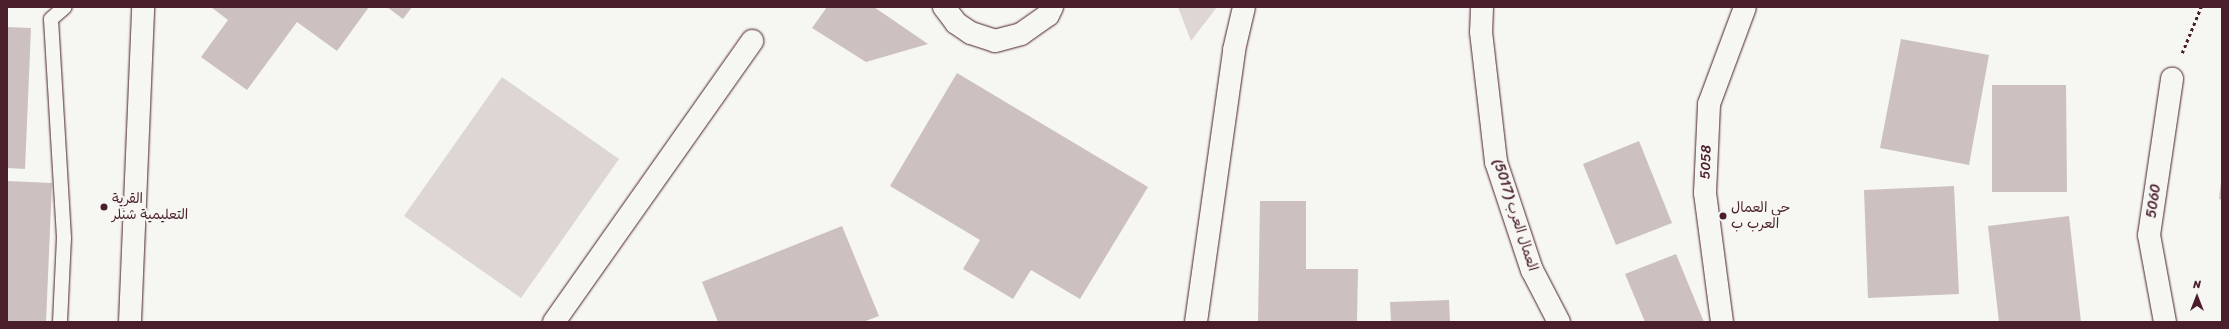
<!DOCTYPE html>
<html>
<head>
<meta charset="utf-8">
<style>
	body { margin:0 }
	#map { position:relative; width:2229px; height:329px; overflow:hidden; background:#f6f6f2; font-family:Sriracha,"Playpen Sans Arabic",sans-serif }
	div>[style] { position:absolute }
	.green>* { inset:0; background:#ddd6d5 }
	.building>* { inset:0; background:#ccc1c0 }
	.path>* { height:2.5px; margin-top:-1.25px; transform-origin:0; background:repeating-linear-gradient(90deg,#4a1f2b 0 3px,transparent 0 6px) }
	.roads { filter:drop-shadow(0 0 1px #4a1f2b) drop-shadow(0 0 1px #4a1f2b) }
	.service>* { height:14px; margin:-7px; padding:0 7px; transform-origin:7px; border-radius:7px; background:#f6f6f2 }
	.minor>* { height:22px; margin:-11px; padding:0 11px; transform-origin:11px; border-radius:11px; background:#f6f6f2 }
	.dots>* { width:11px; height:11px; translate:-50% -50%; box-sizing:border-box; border:2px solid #f6f6f2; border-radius:50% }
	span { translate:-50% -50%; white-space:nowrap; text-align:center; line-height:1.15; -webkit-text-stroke:4px #f6f6f2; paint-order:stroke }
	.street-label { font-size:14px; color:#4a1f2b }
	.poi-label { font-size:14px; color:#4a1f2b }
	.left { translate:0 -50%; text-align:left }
	.frame { position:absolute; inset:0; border:8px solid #4a1f2b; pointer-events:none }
	.north { position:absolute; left:2177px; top:277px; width:40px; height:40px; -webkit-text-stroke:3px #f6f6f2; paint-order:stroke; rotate:0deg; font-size:11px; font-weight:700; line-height:16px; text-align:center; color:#4a1f2b }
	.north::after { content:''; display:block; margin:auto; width:14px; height:18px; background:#4a1f2b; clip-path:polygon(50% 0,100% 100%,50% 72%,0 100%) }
</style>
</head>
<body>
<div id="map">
	<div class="green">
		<i style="clip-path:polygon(1178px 7px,1217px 7px,1191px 41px)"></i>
		<i style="clip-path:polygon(502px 77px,619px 159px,521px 298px,404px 216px)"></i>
	</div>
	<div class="building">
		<i style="clip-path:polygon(211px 7px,369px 7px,337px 51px,297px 22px,247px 90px,201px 57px,228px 20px)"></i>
		<i style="clip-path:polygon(387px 7px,412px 7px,403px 19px)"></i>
		<i style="clip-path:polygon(827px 7px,874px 7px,928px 44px,866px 62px,812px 28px)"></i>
		<i style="clip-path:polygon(7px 27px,31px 28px,25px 169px,7px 168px)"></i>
		<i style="clip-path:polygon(1901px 39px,1989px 55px,1969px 165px,1880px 148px)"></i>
		<i style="clip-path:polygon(957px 73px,1148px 187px,1080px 299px,1031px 270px,1013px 299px,963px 269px,980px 240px,890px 186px)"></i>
		<i style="clip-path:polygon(1992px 85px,2066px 85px,2067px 192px,1992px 192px)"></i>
		<i style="clip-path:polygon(1639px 141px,1672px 223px,1616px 245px,1583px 164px)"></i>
		<i style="clip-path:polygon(7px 181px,52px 183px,46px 322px,7px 322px)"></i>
		<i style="clip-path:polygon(2221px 182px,2222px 182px,2222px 200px,2219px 199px)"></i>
		<i style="clip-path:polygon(1954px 186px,1959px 294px,1868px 298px,1864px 190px)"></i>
		<i style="clip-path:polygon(1260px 201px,1306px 201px,1306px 269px,1358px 269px,1357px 322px,1258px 322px)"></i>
		<i style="clip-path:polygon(2069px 216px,2081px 322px,1999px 322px,1988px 226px)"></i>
		<i style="clip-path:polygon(842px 226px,879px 316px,863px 322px,718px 322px,702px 282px)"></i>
		<i style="clip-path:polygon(1676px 254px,1704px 322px,1645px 322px,1625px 274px)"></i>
		<i style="clip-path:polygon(1449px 300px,1450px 322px,1391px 322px,1390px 302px)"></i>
	</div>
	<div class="path">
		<i style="left:2182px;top:53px;width:50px;rotate:-67.6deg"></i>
	</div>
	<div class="roads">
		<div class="service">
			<i style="left:60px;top:322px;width:84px;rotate:-87.3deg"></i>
			<i style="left:64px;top:238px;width:219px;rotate:-93.4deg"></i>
			<i style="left:51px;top:19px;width:18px;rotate:-41deg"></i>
		</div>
		<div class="minor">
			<i style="left:944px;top:7px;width:20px;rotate:53deg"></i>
			<i style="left:956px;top:23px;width:18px;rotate:34deg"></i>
			<i style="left:971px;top:33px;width:25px;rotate:18deg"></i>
			<i style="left:995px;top:41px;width:27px;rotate:-15deg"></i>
			<i style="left:1021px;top:34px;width:33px;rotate:-35deg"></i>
			<i style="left:1048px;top:15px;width:9px;rotate:-63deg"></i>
			<i style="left:1482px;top:7px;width:25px;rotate:92deg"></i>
			<i style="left:1481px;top:32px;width:131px;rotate:83.4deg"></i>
			<i style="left:1496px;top:162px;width:114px;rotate:71.6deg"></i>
			<i style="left:1532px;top:270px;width:59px;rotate:62.6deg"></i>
			<i style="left:130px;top:322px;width:315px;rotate:-87.6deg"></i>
			<i style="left:554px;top:322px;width:344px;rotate:-54.8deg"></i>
			<i style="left:1196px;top:322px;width:275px;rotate:-82deg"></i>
			<i style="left:1234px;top:50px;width:44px;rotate:-76.9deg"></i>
			<i style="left:1722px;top:322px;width:130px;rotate:-97.5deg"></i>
			<i style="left:1705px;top:193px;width:89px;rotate:-87.4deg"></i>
			<i style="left:1709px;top:104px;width:103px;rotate:-69.6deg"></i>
			<i style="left:2165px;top:322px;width:88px;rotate:-100.4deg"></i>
			<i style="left:2149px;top:235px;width:158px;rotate:-81.6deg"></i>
		</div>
	</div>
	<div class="dots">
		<i style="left:104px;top:207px;background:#4a1f2b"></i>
		<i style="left:1723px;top:216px;background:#4a1f2b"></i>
	</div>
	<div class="street-label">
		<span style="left:1706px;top:162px;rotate:-88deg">5058</span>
		<span style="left:2154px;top:201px;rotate:-82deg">5060</span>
		<span style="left:1515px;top:215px;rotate:72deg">العمال العرب (5017)</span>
	</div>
	<div class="poi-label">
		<span class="left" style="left:112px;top:207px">القرية<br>التعليمية شنلر</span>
		<span class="left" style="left:1731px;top:216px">حي العمال<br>العرب ب</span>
	</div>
	<div class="frame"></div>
	<div class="north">N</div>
</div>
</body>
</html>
